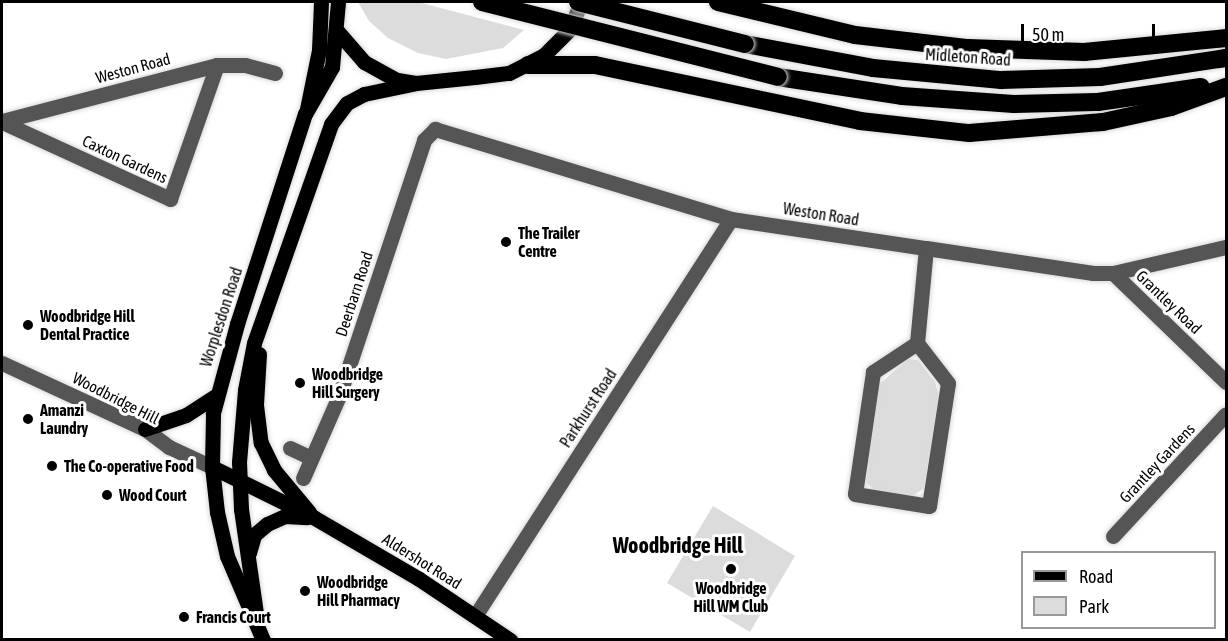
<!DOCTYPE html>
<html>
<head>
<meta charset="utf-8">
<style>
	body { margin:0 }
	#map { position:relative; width:1228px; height:641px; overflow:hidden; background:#fff; font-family:"Asap Condensed",sans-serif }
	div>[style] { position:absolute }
	.green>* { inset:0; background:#dcdcdc }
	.roads { filter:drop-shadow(0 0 2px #dbdbdb) drop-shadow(0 0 2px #dbdbdb) }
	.minor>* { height:15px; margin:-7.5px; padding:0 7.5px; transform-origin:7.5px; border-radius:7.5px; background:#555 }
	.major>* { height:15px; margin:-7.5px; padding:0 7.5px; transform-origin:7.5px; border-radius:7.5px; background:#000 }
	.highway>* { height:18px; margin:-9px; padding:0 9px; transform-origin:9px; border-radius:9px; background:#000 }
	.bridges { filter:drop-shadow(0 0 2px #dbdbdb) drop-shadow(0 0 2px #dbdbdb) }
	.highway-bridge>* { height:18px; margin:-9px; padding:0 9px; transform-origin:9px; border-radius:9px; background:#000 }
	.dots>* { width:16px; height:16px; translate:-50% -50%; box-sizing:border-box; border:3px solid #fff; border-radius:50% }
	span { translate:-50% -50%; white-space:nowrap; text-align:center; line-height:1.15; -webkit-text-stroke:6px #fff; paint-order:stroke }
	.street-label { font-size:16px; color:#000 }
	.poi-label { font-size:16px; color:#000; font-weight:700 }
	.left { translate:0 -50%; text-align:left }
	.district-label { font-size:22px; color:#000; font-weight:700 }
	.frame { position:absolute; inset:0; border:3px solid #000; pointer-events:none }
	.legend { position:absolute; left:1021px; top:551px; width:195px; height:78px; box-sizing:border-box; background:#fff; border:2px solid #999; margin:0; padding:8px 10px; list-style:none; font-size:18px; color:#000 }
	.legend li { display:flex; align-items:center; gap:12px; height:30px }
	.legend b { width:30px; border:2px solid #999 }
	.scale { position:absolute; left:1021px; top:24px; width:134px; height:27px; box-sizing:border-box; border:3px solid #000; border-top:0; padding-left:8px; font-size:18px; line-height:21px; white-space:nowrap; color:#000; -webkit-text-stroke:4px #fff; paint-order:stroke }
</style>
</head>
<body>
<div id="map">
	<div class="green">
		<i style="clip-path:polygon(358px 2px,418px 2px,524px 30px,503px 48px,446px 59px,418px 53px,388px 38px,369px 21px)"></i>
		<i style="clip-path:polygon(908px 359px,918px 360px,935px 382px,939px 395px,924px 488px,913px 496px,876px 491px,866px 483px,874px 389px)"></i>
		<i style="clip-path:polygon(713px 506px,795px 556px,750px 632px,667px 583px)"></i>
	</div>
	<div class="roads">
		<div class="minor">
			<i style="left:2px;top:121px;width:222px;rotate:-14.6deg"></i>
			<i style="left:217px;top:65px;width:28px"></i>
			<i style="left:245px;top:65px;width:31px;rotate:15deg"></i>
			<i style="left:2px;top:122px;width:185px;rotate:24.6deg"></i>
			<i style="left:170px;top:199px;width:142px;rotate:-70.7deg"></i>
			<i style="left:1113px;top:273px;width:157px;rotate:44deg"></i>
			<i style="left:917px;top:343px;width:53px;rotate:146.6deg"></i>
			<i style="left:873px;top:372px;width:123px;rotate:98.4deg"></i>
			<i style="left:855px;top:494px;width:75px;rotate:9.2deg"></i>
			<i style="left:929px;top:506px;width:124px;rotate:-81.2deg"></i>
			<i style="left:948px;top:383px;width:51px;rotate:-127.8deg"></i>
			<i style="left:917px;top:343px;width:95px;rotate:-84.6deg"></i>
			<i style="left:2px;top:363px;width:157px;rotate:24.8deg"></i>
			<i style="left:145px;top:429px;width:30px;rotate:37deg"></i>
			<i style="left:169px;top:447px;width:47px;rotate:24.9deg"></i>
			<i style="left:290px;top:448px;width:23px;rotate:25deg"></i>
			<i style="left:303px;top:478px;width:90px;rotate:-66.3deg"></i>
			<i style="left:339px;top:396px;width:270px;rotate:-71.6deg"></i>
			<i style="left:424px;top:140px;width:16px;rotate:-45deg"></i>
			<i style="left:435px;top:129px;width:309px;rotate:16.9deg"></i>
			<i style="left:731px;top:219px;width:197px;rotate:8.5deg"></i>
			<i style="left:926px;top:248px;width:169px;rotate:8.5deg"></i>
			<i style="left:1093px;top:273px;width:20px"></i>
			<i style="left:1113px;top:273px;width:116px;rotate:-13deg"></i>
			<i style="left:1113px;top:536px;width:166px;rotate:-47.2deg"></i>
			<i style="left:475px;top:616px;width:472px;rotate:-57.2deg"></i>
		</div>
		<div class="major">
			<i style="left:338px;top:32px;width:40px;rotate:49deg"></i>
			<i style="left:364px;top:62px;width:38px;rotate:29deg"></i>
			<i style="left:397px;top:80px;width:19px;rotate:9deg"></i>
			<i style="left:416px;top:83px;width:59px;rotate:-5.8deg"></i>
			<i style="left:475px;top:77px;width:34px;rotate:-7deg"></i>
			<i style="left:509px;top:73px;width:38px;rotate:-27deg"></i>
			<i style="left:543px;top:56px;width:38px;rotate:-45deg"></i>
			<i style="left:570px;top:29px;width:29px;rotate:-68deg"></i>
			<i style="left:307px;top:109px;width:60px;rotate:-78.5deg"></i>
			<i style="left:319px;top:50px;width:48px;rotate:-87.6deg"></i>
			<i style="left:259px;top:354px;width:51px;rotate:93.4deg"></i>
			<i style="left:256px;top:405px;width:38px;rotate:83deg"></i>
			<i style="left:261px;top:443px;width:30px;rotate:64deg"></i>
			<i style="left:274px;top:470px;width:55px;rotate:50.2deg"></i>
			<i style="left:145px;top:429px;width:43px;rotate:-18.9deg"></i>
			<i style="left:186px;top:415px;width:35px;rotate:-33deg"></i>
			<i style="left:212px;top:467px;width:113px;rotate:26.3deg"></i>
			<i style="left:313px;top:517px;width:123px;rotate:30.3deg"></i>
			<i style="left:419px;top:579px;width:110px;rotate:33.8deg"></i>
			<i style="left:249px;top:553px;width:19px;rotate:-74deg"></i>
			<i style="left:254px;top:535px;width:17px;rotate:-40deg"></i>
			<i style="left:267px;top:524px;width:20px;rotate:-24deg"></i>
			<i style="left:285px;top:516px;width:22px;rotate:3deg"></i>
			<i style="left:256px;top:613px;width:105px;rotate:-98.2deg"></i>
			<i style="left:241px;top:509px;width:47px;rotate:-92.4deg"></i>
			<i style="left:239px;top:462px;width:72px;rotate:-85.2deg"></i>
			<i style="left:245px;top:390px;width:48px;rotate:-79.2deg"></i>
			<i style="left:254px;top:343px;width:232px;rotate:-70.6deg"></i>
			<i style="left:331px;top:124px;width:26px;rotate:-53deg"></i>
			<i style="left:347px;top:103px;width:19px;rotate:-28deg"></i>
			<i style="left:364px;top:94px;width:53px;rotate:-11.9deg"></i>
			<i style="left:263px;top:640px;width:91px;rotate:-113.2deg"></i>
			<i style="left:227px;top:556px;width:45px;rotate:-102.8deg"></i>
			<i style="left:217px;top:512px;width:45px;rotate:-96.3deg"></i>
			<i style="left:212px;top:467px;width:54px;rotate:-88.9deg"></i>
			<i style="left:213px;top:413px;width:92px;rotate:-74.9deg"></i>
			<i style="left:237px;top:324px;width:221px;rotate:-72.1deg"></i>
			<i style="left:305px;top:114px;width:54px;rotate:-60.1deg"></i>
			<i style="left:332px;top:67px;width:65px;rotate:-84.7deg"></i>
		</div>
		<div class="highway">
			<i style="left:718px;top:2px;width:141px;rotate:13.5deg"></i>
			<i style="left:855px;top:35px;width:114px;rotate:6.6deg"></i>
			<i style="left:968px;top:48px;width:116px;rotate:2deg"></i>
			<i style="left:1084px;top:52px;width:143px;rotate:-5.6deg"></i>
			<i style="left:745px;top:44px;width:130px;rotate:10.6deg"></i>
			<i style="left:873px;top:68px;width:129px;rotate:5.4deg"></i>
			<i style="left:1001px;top:80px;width:99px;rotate:-1.7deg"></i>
			<i style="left:1100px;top:77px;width:127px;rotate:-8.6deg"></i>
			<i style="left:528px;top:65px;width:67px"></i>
			<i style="left:595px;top:65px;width:271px;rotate:11.9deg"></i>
			<i style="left:860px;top:121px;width:110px;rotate:6.3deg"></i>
			<i style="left:969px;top:133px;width:134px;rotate:-4.7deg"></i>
			<i style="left:1103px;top:122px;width:70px;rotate:-12.4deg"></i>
			<i style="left:1171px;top:107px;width:59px;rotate:-20deg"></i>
			<i style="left:778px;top:77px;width:125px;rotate:8.7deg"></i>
			<i style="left:902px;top:96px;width:112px;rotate:4.1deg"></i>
			<i style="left:1014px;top:104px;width:84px;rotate:-1.4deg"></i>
			<i style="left:1098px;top:102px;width:104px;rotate:-8.3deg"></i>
		</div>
	</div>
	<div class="bridges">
		<div class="highway-bridge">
			<i style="left:482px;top:2px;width:305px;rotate:14.2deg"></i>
			<i style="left:578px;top:2px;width:172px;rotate:14.1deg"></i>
		</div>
	</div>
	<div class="dots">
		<i style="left:506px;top:242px;background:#000"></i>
		<i style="left:28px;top:325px;background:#000"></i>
		<i style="left:300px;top:383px;background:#000"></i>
		<i style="left:28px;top:419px;background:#000"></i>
		<i style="left:52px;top:466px;background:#000"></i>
		<i style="left:107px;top:495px;background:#000"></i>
		<i style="left:731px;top:569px;background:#000"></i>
		<i style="left:305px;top:591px;background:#000"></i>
		<i style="left:184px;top:617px;background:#000"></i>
	</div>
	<div class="street-label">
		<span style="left:968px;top:57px;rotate:4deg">Midleton Road</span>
		<span style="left:133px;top:68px;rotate:-15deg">Weston Road</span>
		<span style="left:125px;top:159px;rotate:25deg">Caxton Gardens</span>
		<span style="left:821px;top:214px;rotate:9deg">Weston Road</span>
		<span style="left:354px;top:294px;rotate:-72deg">Deerbarn Road</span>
		<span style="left:1169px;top:302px;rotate:44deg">Grantley Road</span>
		<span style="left:221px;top:317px;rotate:-72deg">Worplesdon Road</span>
		<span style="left:116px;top:398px;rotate:27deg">Woodbridge Hill</span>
		<span style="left:588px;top:408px;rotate:-57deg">Parkhurst Road</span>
		<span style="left:1157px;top:463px;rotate:-47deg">Grantley Gardens</span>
		<span style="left:422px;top:561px;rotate:32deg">Aldershot Road</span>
	</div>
	<div class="poi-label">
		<span class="left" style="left:518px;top:242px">The Trailer<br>Centre</span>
		<span class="left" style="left:40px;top:325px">Woodbridge Hill<br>Dental Practice</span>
		<span class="left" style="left:312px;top:383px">Woodbridge<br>Hill Surgery</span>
		<span class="left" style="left:40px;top:419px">Amanzi<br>Laundry</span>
		<span class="left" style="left:64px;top:466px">The Co-operative Food</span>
		<span class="left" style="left:119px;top:495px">Wood Court</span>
		<span class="left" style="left:317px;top:591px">Woodbridge<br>Hill Pharmacy</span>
		<span style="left:731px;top:597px">Woodbridge<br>Hill WM Club</span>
		<span class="left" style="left:196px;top:617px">Francis Court</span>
	</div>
	<div class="district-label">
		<span style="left:678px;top:546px">Woodbridge Hill</span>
	</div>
	<div class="frame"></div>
	<ul class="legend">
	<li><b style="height:8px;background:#000"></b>Road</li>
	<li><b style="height:16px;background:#dcdcdc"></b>Park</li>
	</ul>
	<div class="scale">50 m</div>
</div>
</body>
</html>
